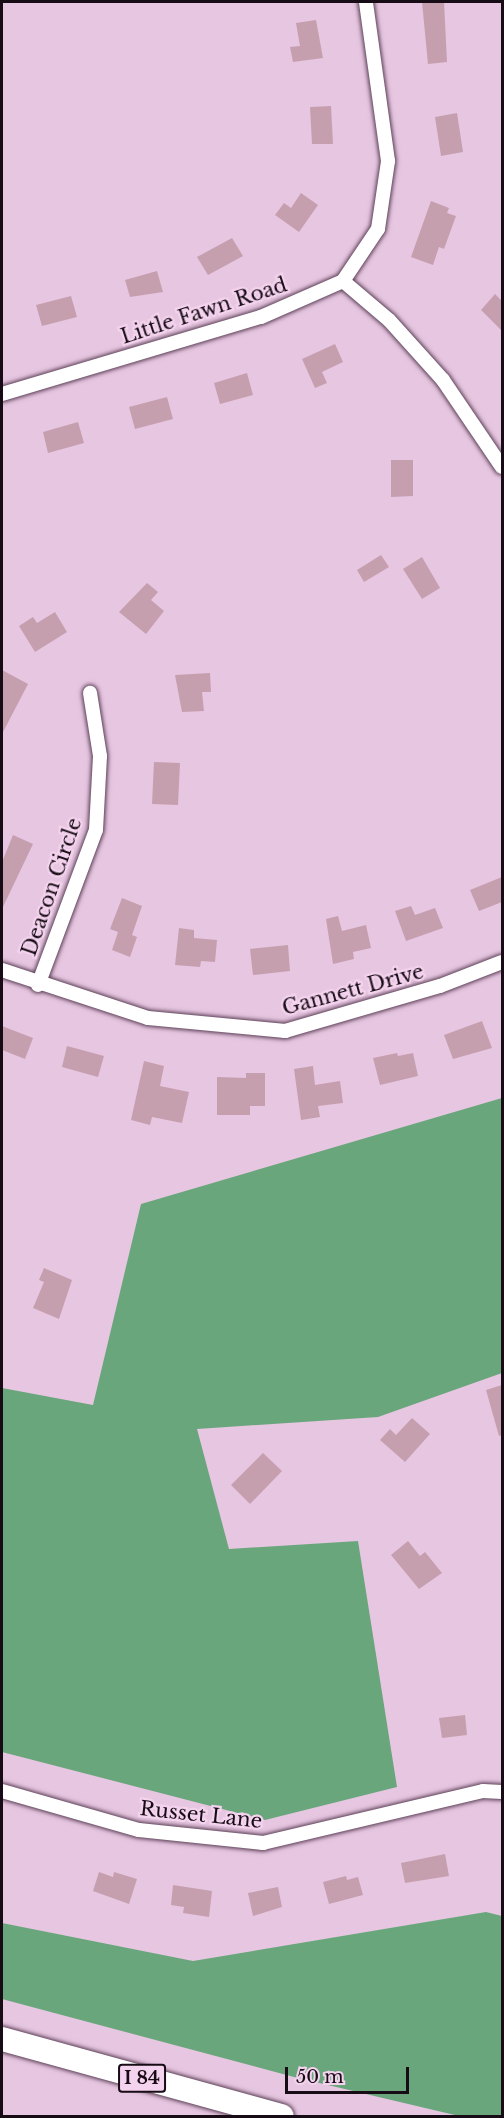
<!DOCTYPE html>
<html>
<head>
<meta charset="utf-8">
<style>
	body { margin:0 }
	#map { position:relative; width:504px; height:2118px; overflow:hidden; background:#e7c6e1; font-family:"Libre Baskerville",serif }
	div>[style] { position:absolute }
	.forest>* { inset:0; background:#69a67b }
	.building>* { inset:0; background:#c69faf }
	.roads { filter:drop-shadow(0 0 2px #5d4158) drop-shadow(0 0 2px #5d4158) }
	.street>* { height:14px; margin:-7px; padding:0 7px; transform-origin:7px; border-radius:7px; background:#fff }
	.highway>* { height:24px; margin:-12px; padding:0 12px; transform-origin:12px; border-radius:12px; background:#fff }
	span { translate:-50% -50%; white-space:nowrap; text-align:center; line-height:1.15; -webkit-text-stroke:4.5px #f4d3ee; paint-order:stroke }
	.shield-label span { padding:2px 4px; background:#f4d3ee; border:2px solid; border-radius:4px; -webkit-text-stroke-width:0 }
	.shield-label { font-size:18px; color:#170c15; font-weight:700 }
	.street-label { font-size:20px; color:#170c15 }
	.frame { position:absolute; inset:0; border:3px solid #170c15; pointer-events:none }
	.scale { position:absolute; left:285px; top:2067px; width:124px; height:27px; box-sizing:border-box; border:3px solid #170c15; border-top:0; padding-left:8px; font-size:18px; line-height:21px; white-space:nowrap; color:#170c15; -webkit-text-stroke:4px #f4d3ee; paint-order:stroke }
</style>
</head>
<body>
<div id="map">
	<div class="forest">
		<i style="clip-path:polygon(502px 1098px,502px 1373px,378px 1417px,197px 1429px,229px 1549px,358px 1541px,397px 1787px,265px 1820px,2px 1752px,2px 1388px,93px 1405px,141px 1204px)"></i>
		<i style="clip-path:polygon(486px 1912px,502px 1916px,502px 2116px,459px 2116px,294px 2077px,2px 1999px,2px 1923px,193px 1961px)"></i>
	</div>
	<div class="building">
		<i style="clip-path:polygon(422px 2px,444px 2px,447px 62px,428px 64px)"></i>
		<i style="clip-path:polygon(316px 20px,323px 58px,293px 62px,290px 47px,300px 46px,296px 23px)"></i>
		<i style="clip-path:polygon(331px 106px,333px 144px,312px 144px,310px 107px)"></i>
		<i style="clip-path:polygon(457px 113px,463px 152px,441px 156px,435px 117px)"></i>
		<i style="clip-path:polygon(301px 193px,318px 205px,299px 232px,275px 215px,284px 203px,291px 208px)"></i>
		<i style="clip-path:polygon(431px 201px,449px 208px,447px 213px,456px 216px,444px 249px,439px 247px,433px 265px,411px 257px)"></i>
		<i style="clip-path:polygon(232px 238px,243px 256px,208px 275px,197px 257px)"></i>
		<i style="clip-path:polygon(157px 271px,163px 292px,130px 297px,125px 280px)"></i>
		<i style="clip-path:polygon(495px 294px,502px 301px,502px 331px,481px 310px)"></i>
		<i style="clip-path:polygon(71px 296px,77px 317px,42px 326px,36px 305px)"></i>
		<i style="clip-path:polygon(335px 344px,343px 362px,322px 372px,327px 383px,315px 388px,302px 359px)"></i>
		<i style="clip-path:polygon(247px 373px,253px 395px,220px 404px,214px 383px)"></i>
		<i style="clip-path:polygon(167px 397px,173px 419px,135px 429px,129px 407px)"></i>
		<i style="clip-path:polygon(78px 422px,84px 443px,48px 453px,43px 432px)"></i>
		<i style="clip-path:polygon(391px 460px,413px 460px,413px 496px,391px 497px)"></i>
		<i style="clip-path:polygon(381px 555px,389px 567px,364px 582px,357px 570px)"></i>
		<i style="clip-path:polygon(422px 557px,440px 588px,422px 599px,403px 569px)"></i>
		<i style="clip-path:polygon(147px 583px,158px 592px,151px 600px,164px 611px,146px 634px,119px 612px)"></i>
		<i style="clip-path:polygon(55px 612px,67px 632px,35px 652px,19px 626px,33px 617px,37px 623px)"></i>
		<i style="clip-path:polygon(2px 670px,28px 684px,2px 734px)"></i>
		<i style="clip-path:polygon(210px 673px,211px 692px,202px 692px,204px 711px,182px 712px,175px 675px)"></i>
		<i style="clip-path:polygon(154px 762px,180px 763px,178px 805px,152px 804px)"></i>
		<i style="clip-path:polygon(13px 835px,33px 844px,2px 909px,2px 862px)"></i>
		<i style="clip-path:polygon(502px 877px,502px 902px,479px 911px,470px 890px)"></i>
		<i style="clip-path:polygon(122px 898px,142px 906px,132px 935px,137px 937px,130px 957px,112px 950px,118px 932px,110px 929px)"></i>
		<i style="clip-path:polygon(411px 906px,415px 915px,435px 908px,443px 928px,406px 941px,395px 911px)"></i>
		<i style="clip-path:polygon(338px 916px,342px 931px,366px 925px,371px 948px,353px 952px,354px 959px,333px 964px,326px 919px)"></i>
		<i style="clip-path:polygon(179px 928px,194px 930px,194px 938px,217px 940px,215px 962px,201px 961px,200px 967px,175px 965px)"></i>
		<i style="clip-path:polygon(288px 945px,290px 971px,253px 975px,250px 949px)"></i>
		<i style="clip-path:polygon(482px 1021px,492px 1048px,453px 1059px,444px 1035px)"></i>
		<i style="clip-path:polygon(2px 1026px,33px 1038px,25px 1059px,2px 1050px)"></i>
		<i style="clip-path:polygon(67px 1046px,104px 1056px,98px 1077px,62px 1067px)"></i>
		<i style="clip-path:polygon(397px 1053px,398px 1056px,413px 1053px,418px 1076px,380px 1085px,373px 1058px)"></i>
		<i style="clip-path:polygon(144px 1061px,164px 1066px,160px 1086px,189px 1092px,182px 1123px,152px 1117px,150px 1125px,131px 1120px)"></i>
		<i style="clip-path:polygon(313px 1066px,315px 1085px,340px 1081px,343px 1103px,318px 1106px,320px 1117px,301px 1120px,294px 1069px)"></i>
		<i style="clip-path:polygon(246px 1073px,265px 1073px,265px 1106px,250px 1106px,250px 1115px,217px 1115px,217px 1077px,246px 1078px)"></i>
		<i style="clip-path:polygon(44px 1268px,72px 1280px,59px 1319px,33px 1308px,44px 1282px,39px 1280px)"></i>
		<i style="clip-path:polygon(502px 1385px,502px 1435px,499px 1436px,486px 1390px)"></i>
		<i style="clip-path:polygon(412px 1418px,430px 1434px,405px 1462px,380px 1440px,390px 1429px,396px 1435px)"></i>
		<i style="clip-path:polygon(263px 1453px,282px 1471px,250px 1504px,231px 1485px)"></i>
		<i style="clip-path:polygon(408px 1541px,420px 1556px,425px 1552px,442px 1573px,419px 1589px,391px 1555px)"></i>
		<i style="clip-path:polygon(465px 1715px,467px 1735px,442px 1738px,439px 1718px)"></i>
		<i style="clip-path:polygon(445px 1854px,449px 1876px,405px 1883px,401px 1863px)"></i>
		<i style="clip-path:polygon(99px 1872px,113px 1877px,114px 1872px,137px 1879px,129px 1904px,93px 1891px)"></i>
		<i style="clip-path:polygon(346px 1876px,347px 1880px,358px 1877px,363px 1895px,329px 1904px,323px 1882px)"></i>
		<i style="clip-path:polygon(173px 1885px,212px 1891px,209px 1917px,183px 1913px,184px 1907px,171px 1905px)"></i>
		<i style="clip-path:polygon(278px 1887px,282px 1907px,253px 1916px,248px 1893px)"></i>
	</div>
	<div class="roads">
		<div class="street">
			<i style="left:343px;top:281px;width:60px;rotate:40.3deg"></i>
			<i style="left:389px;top:320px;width:81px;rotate:48deg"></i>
			<i style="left:443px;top:380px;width:105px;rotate:55.9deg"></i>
			<i style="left:2px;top:394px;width:270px;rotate:-16.6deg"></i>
			<i style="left:261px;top:317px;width:90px;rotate:-23.7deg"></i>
			<i style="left:343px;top:281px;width:63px;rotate:-56.1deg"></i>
			<i style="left:378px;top:229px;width:69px;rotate:-81.6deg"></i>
			<i style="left:388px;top:161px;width:161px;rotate:-97.9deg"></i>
			<i style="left:2px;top:970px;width:154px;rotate:18.2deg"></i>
			<i style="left:148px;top:1018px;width:138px;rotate:5.4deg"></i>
			<i style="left:285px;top:1031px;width:161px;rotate:-16.2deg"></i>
			<i style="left:440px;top:986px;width:66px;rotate:-21.2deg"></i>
			<i style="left:38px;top:985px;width:165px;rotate:-69.5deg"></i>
			<i style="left:96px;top:830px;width:74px;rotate:-86.9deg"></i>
			<i style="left:100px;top:756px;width:64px;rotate:-99deg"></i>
			<i style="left:2px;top:1791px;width:142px;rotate:15.9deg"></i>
			<i style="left:139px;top:1830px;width:125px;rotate:6deg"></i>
			<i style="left:263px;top:1843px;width:226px;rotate:-13.3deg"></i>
			<i style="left:483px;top:1791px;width:19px;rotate:3deg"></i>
		</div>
		<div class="highway">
			<i style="left:2px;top:2039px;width:290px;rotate:15.4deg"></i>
		</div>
	</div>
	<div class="shield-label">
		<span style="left:142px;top:2078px">I 84</span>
	</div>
	<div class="street-label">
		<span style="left:204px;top:311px;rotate:-18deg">Little Fawn Road</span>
		<span style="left:52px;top:887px;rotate:-71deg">Deacon Circle</span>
		<span style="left:353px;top:990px;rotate:-15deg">Gannett Drive</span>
		<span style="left:201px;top:1815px;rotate:6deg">Russet Lane</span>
	</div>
	<div class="frame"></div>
	<div class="scale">50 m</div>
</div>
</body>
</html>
